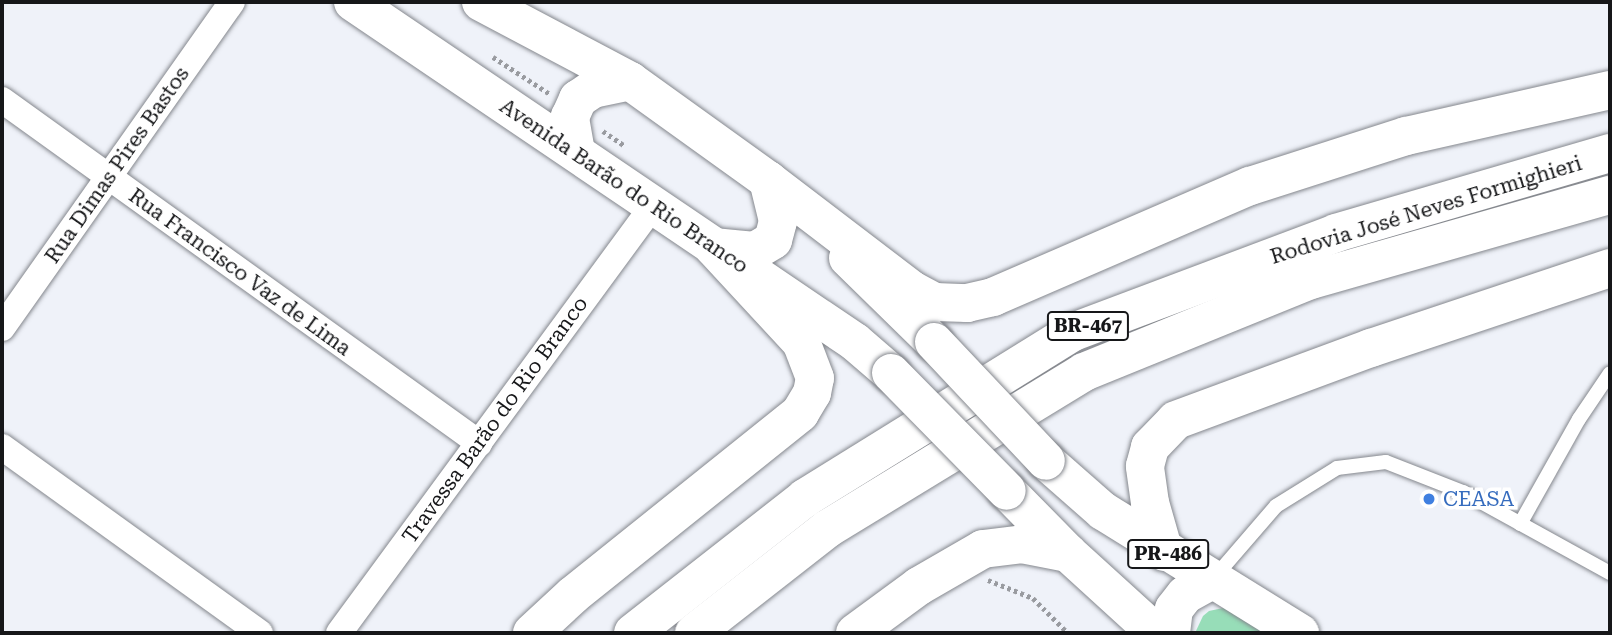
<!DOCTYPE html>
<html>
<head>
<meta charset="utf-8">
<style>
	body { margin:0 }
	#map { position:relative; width:1612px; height:635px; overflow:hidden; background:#eff2f9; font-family:"Roboto Serif",serif }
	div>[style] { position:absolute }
	.green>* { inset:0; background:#97ddb8 }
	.path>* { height:4.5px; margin-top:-2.25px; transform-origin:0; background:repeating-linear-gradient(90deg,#999ba0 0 3.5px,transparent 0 7px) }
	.roads { filter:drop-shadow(0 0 2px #84878d) drop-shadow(0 0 2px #84878d) }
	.lane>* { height:14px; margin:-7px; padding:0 7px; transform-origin:7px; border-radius:7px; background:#fff }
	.street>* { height:26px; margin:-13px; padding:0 13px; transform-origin:13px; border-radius:13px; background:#fff }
	.primary>* { height:38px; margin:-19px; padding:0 19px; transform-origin:19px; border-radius:19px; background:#fff }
	.highway>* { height:38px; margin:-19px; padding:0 19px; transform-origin:19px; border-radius:19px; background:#fff }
	.bridges { filter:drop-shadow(0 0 2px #84878d) drop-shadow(0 0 2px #84878d) }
	.primary-bridge>* { height:38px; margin:-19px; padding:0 19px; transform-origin:19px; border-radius:19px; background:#fff }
	.dots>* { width:19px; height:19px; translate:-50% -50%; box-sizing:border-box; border:4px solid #fff; border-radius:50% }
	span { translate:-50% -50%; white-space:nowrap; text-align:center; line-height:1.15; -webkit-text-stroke:7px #fff; paint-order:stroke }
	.shield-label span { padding:2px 5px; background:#fff; border:2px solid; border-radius:5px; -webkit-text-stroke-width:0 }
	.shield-label { font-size:19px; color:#161719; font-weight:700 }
	.street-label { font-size:21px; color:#161719 }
	.shop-label { font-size:21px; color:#366cbe }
	.left { translate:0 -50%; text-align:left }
	.frame { position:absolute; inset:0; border:4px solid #161719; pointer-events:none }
</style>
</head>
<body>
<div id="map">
	<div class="green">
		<i style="clip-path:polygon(1223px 608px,1254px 622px,1274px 633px,1195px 633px,1203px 616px,1209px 611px)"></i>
	</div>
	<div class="path">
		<i style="left:493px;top:57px;width:68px;rotate:33deg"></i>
		<i style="left:603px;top:131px;width:27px;rotate:34deg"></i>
		<i style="left:988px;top:580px;width:48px;rotate:21.8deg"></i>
		<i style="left:1033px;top:598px;width:49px;rotate:45deg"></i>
	</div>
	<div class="roads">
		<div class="lane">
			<i style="left:1520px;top:524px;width:120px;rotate:-60.7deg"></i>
			<i style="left:1579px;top:419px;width:55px;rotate:-56deg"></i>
			<i style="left:1213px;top:579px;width:96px;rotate:-49.2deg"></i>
			<i style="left:1276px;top:506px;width:72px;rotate:-31.9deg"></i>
			<i style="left:1337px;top:468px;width:49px;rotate:-7deg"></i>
			<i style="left:1386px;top:462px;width:83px;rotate:21.3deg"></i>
			<i style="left:1463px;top:492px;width:168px;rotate:28.9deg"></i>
		</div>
		<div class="street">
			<i style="left:2px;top:100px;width:588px;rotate:35.72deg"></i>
			<i style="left:2px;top:328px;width:399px;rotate:-54.8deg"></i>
			<i style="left:2px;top:447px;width:318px;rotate:35.8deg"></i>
			<i style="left:339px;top:633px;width:529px;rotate:-53.69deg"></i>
		</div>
		<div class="primary">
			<i style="left:353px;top:2px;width:606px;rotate:34.11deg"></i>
			<i style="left:855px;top:342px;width:48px;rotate:40.7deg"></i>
			<i style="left:481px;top:2px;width:169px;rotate:27.9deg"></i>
			<i style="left:630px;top:81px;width:170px;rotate:35.7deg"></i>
			<i style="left:768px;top:180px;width:33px;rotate:44deg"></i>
			<i style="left:576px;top:152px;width:36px;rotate:-100deg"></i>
			<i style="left:570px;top:117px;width:20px;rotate:-66deg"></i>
			<i style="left:578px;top:99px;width:18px;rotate:-34deg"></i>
			<i style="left:593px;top:89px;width:38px;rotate:-12deg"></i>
			<i style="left:713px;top:247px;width:42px;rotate:5.4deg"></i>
			<i style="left:755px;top:251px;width:21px;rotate:-31deg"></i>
			<i style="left:773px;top:240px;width:20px;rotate:-75deg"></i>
			<i style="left:778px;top:221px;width:42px;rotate:-103.7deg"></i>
			<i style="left:848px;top:258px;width:120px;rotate:44.3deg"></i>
			<i style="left:1046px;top:461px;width:76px;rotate:41.3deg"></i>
			<i style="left:1103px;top:511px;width:232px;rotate:31.8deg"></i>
			<i style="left:1007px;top:491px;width:87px;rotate:45.5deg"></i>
			<i style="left:1068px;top:553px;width:119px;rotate:42.3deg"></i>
			<i style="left:855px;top:633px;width:79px;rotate:-36.3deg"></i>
			<i style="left:919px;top:586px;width:74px;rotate:-30deg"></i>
			<i style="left:983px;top:549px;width:39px;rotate:-7deg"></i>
			<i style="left:1022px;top:544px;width:47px;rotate:11.1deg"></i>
			<i style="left:1171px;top:633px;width:24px;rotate:-83deg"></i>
			<i style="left:1174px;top:609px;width:18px;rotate:-52deg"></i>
			<i style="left:1185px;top:595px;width:31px;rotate:-29deg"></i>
		</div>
		<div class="highway">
			<i style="left:768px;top:180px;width:181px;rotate:37.4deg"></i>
			<i style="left:912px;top:290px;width:26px;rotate:28deg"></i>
			<i style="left:935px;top:302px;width:32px;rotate:2deg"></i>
			<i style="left:967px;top:303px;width:27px;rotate:-13deg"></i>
			<i style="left:993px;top:297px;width:280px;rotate:-23.4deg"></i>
			<i style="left:1250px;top:186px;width:164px;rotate:-17.8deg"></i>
			<i style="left:1406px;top:136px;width:209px;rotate:-12.7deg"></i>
			<i style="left:1164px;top:552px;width:51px;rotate:-105.9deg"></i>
			<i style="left:1150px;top:503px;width:37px;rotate:-98deg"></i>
			<i style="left:1145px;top:466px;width:20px;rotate:-75deg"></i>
			<i style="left:1150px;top:447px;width:37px;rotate:-46deg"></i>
			<i style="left:1176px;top:420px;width:208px;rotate:-20.3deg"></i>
			<i style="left:1371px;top:348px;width:252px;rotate:-18.5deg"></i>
			<i style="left:532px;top:633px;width:56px;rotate:-42.8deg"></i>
			<i style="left:573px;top:595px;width:291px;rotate:-38.7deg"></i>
			<i style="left:800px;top:413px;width:23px;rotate:-59deg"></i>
			<i style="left:812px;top:393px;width:15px;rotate:-79deg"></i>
			<i style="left:815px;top:378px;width:39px;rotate:-111deg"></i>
			<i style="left:801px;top:342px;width:129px;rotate:-132.8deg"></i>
			<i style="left:633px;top:633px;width:219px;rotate:-38.1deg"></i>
			<i style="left:805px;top:498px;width:315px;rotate:-31.8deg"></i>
			<i style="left:1073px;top:332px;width:281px;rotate:-20.6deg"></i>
			<i style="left:1336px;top:233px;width:285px;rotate:-16.3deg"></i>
			<i style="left:694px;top:633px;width:169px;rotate:-38deg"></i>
			<i style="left:827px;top:529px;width:301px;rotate:-31.4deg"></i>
			<i style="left:1084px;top:372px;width:245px;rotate:-22.1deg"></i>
			<i style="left:1311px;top:280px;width:311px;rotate:-15.9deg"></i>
		</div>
	</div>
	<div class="bridges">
		<div class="primary-bridge">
			<i style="left:934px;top:342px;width:163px;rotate:46.7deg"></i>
			<i style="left:891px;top:373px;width:165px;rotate:45.5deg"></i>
		</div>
	</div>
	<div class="dots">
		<i style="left:1429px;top:499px;background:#3f7fe0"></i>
	</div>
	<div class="shield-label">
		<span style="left:1088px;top:326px">BR-467</span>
		<span style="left:1168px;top:554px">PR-486</span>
	</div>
	<div class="street-label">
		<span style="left:117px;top:165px;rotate:-55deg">Rua Dimas Pires Bastos</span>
		<span style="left:624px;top:186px;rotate:34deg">Avenida Barão do Rio Branco</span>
		<span style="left:1426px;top:210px;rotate:-17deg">Rodovia José Neves Formighieri</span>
		<span style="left:240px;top:272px;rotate:36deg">Rua Francisco Vaz de Lima</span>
		<span style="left:495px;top:420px;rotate:-54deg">Travessa Barão do Rio Branco</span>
	</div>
	<div class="shop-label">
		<span class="left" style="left:1443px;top:499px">CEASA</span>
	</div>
	<div class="frame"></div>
</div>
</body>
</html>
